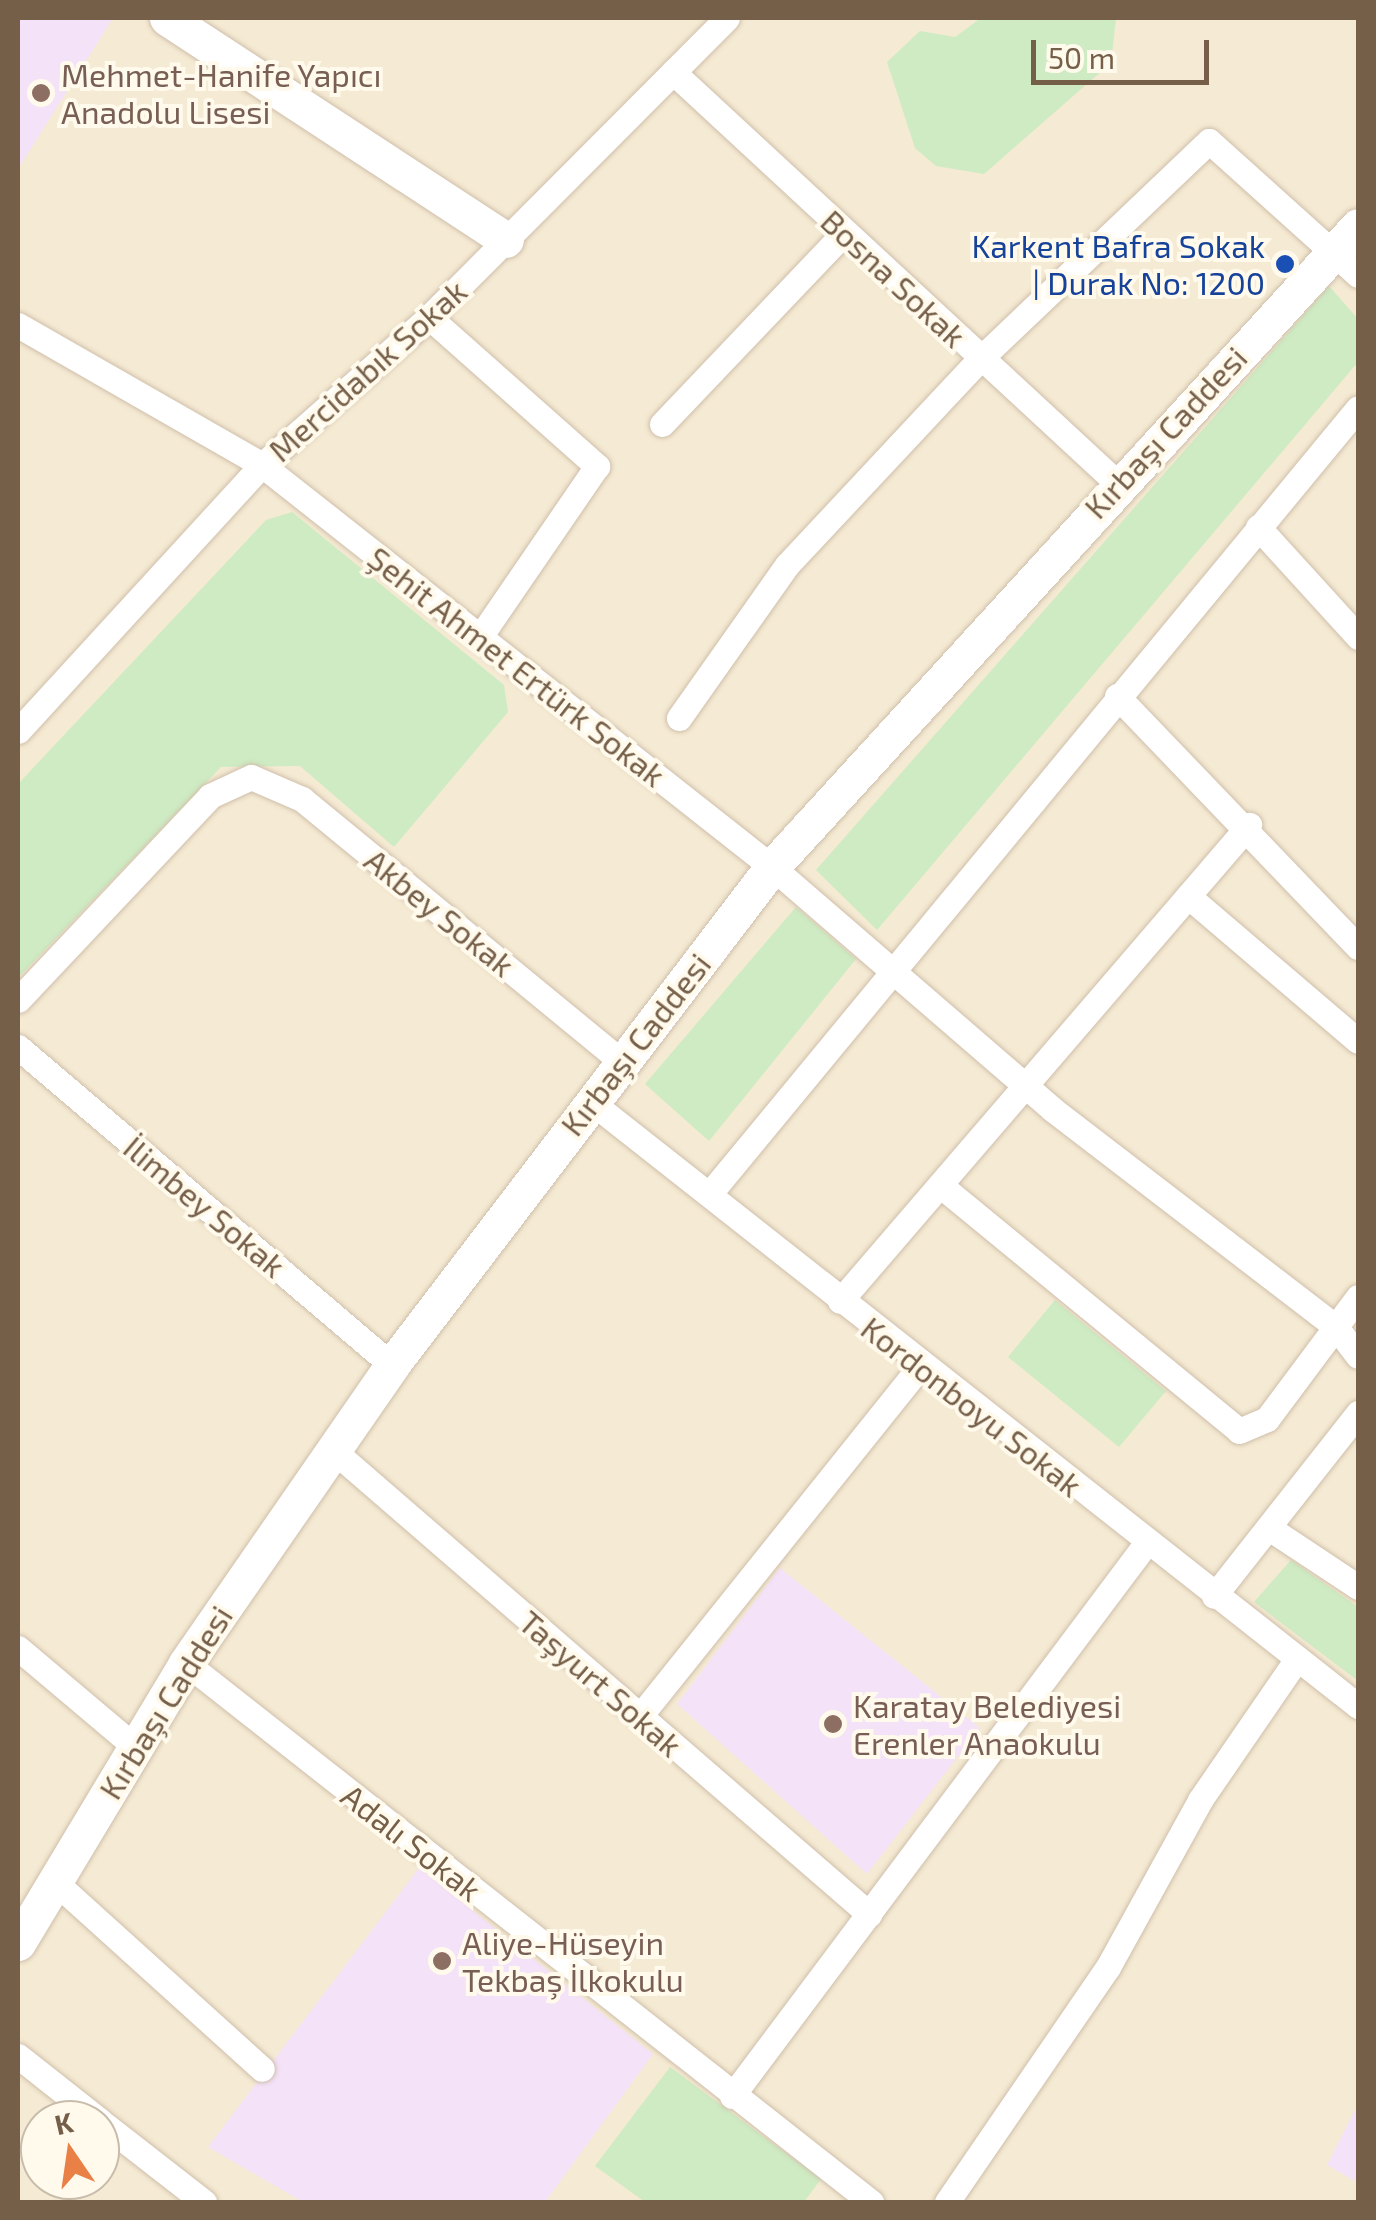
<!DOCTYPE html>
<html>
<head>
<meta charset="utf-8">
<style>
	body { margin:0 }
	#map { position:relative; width:1376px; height:2220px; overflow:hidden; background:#fdf7e5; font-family:"Exo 2",sans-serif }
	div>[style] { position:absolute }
	.residential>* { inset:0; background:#f5ead3 }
	.education>* { inset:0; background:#f4e2f9 }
	.green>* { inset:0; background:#ceebc3 }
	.roads { filter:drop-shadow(0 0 2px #cfbfab) drop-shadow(0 0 2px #cfbfab) }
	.street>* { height:25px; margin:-12.5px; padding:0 12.5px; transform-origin:12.5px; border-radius:12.5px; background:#fff }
	.secondary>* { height:35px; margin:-17.5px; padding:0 17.5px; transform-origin:17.5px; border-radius:17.5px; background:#fff }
	.dots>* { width:28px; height:28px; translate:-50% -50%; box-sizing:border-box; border:5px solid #fffaec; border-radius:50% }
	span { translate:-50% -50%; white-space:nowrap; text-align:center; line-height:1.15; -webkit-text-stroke:8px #fffaec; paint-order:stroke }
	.education-label { font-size:32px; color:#785e54 }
	.left { translate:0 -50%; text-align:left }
	.transit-label { font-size:32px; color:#164399 }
	.right { translate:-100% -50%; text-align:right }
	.street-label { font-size:32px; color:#765f49 }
	.frame { position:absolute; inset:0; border:20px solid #765f49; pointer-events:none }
	.north { position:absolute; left:20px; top:2100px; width:100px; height:100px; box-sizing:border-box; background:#fffaec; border:2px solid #c8bcab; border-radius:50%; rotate:347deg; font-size:28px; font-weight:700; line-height:40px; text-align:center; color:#765f49 }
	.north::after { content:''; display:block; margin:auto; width:35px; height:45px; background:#e98147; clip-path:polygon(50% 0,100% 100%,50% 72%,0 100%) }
	.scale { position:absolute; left:1031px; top:40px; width:178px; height:45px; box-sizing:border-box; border:5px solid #765f49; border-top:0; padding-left:12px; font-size:30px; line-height:35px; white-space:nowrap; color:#765f49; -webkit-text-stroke:8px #fffaec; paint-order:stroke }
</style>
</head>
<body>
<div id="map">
	<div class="residential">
		<i style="clip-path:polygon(evenodd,18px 18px,1358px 18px,1358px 2202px,18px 2202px,18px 18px,40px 2120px,100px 2120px,100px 2180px,40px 2180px,40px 2120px)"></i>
	</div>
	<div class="education">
		<i style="clip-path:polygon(18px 18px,113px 18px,18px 169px)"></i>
		<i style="clip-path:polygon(780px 1568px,980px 1728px,867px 1874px,677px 1704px)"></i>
		<i style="clip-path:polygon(419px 1868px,653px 2054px,545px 2202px,303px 2202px,208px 2147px)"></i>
		<i style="clip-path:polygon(1358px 2104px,1358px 2183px,1327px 2165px)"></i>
	</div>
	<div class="green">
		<i style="clip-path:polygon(981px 18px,1116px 18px,1111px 63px,984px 174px,936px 166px,915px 148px,887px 62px,920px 31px,955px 37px)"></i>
		<i style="clip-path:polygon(1329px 286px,1358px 319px,1358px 362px,877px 930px,816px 870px)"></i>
		<i style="clip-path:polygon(292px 512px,504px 685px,508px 712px,394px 847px,300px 766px,221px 767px,18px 978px,18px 784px,266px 520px)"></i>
		<i style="clip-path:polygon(796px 907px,856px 959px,709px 1141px,645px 1084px)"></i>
		<i style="clip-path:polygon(1055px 1300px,1166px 1391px,1119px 1447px,1008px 1357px)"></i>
		<i style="clip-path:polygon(1291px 1560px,1358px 1607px,1358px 1681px,1254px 1602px)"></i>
		<i style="clip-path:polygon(670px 2067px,821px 2179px,804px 2202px,645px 2202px,595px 2166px)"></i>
	</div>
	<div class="roads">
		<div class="street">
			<i style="left:673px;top:72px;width:604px;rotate:42.78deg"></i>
			<i style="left:429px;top:317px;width:225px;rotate:41.6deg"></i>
			<i style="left:597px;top:466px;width:207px;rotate:124.4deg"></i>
			<i style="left:18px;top:325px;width:281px;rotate:29.8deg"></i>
			<i style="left:262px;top:465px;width:649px;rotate:38.25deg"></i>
			<i style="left:772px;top:867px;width:370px;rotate:40.8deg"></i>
			<i style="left:1052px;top:1109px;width:358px;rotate:37.5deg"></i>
			<i style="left:1336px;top:1327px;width:36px;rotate:53deg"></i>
			<i style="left:662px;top:424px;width:264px;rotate:-46.4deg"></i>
			<i style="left:1258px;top:527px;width:149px;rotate:47.7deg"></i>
			<i style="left:1117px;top:696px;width:348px;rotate:46.2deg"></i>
			<i style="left:679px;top:718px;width:187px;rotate:-54.8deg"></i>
			<i style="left:787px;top:565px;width:282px;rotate:-46.9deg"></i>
			<i style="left:980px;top:359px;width:316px;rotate:-43.6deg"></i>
			<i style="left:1209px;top:141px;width:200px;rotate:42deg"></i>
			<i style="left:18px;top:731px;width:361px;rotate:-47.5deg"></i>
			<i style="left:262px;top:465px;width:223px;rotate:-41.5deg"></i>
			<i style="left:429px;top:317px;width:422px;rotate:-45.1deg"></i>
			<i style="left:1188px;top:896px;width:223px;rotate:40.5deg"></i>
			<i style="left:18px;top:1000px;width:280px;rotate:-46.7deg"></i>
			<i style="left:210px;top:796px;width:45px;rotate:-24.9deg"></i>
			<i style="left:251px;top:777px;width:56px;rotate:23.3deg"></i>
			<i style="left:302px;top:799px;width:413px;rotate:39.4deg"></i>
			<i style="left:18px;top:1047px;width:491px;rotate:40.4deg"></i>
			<i style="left:590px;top:1101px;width:978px;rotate:38.23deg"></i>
			<i style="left:940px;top:1185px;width:387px;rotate:39.4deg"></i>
			<i style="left:1239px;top:1431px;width:30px;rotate:-23deg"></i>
			<i style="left:1267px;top:1419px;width:152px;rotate:-53.3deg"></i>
			<i style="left:711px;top:1192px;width:1016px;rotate:-50.47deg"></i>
			<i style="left:840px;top:1301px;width:628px;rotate:-49.33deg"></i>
			<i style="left:334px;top:1451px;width:708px;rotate:40.87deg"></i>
			<i style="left:1269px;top:1528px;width:107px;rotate:33.5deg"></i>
			<i style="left:1214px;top:1596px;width:233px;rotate:-51.8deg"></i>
			<i style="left:18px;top:1648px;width:153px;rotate:40.2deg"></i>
			<i style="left:186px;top:1663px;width:872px;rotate:38.2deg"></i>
			<i style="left:640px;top:1716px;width:447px;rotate:-51.3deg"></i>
			<i style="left:54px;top:1881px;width:280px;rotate:42.1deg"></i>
			<i style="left:18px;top:2056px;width:103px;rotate:38.3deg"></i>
			<i style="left:732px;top:2096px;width:692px;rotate:-53.16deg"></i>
			<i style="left:100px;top:2121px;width:132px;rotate:37.9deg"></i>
			<i style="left:947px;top:2202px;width:285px;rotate:-55.6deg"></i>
			<i style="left:1108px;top:1967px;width:191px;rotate:-61.1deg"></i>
			<i style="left:1200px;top:1800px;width:171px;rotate:-55.5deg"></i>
		</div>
		<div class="secondary">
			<i style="left:167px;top:18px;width:405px;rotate:33.2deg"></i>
			<i style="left:18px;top:1943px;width:327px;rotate:-59deg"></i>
			<i style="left:186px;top:1663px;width:362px;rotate:-55.3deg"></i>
			<i style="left:392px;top:1365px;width:626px;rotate:-52.65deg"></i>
			<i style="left:772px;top:867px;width:868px;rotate:-47.57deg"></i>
		</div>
	</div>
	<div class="dots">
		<i style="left:41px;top:93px;background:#8d6e63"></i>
		<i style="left:1285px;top:264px;background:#1a4fb4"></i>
		<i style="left:833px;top:1724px;background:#8d6e63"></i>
		<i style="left:442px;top:1961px;background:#8d6e63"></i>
	</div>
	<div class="education-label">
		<span class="left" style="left:61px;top:93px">Mehmet-Hanife Yapıcı<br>Anadolu Lisesi</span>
		<span class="left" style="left:853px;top:1724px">Karatay Belediyesi<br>Erenler Anaokulu</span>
		<span class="left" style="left:462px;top:1961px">Aliye-Hüseyin<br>Tekbaş İlkokulu</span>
	</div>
	<div class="transit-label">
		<span class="right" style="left:1265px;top:264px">Karkent Bafra Sokak<br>| Durak No: 1200</span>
	</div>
	<div class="street-label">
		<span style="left:894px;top:278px;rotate:43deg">Bosna Sokak</span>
		<span style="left:367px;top:370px;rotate:-42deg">Mercidabık Sokak</span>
		<span style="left:1165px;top:432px;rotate:-47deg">Kırbaşı Caddesi</span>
		<span style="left:517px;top:666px;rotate:38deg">Şehit Ahmet Ertürk Sokak</span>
		<span style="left:440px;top:912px;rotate:39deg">Akbey Sokak</span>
		<span style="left:635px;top:1044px;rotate:-52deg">Kırbaşı Caddesi</span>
		<span style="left:205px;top:1206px;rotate:40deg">İlimbey Sokak</span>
		<span style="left:972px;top:1406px;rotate:38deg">Kordonboyu Sokak</span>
		<span style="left:601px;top:1683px;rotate:41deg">Taşyurt Sokak</span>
		<span style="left:165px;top:1702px;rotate:-58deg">Kırbaşı Caddesi</span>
		<span style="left:412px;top:1842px;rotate:38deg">Adalı Sokak</span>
	</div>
	<div class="frame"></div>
	<div class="north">K</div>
	<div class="scale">50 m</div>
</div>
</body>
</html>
